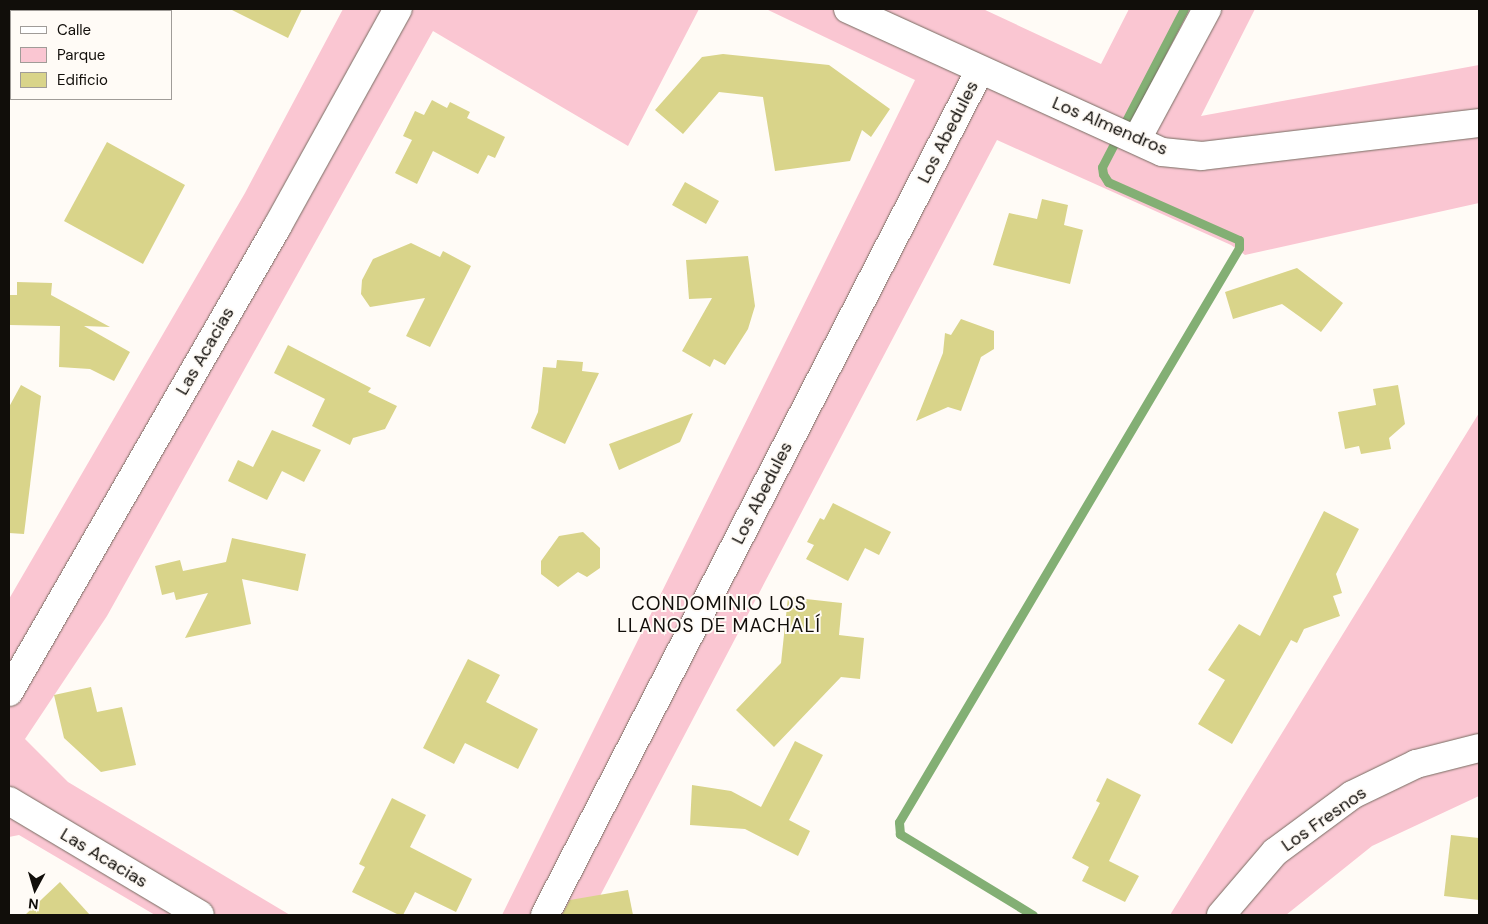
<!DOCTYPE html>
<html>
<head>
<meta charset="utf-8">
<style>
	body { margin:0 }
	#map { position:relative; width:1488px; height:924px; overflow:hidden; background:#fffbf6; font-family:"DM Sans",sans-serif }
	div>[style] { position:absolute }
	.green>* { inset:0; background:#fac6d2 }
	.stream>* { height:9px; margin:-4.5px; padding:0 4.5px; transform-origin:4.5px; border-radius:4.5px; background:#83af74 }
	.building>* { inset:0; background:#d9d48a }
	.roads { filter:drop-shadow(0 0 1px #776d62) drop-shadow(0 0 1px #776d62) }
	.minor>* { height:28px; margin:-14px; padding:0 14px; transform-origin:14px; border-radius:14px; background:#fff }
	span { translate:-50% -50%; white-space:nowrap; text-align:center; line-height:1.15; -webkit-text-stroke:4px #fffbf6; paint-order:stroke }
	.street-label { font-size:18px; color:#110e0a }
	.neighbourhood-label { font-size:19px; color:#110e0a; letter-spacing:1px }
	.frame { position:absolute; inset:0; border:10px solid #110e0a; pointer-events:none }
	.legend { position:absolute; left:10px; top:10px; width:162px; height:90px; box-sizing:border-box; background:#fffbf6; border:1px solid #a09c98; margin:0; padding:6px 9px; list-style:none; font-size:15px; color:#110e0a }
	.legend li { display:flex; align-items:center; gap:10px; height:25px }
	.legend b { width:25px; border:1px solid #a09c98 }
	.north { position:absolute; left:10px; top:864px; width:50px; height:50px; -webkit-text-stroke:4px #fffbf6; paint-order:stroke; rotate:186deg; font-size:14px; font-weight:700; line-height:20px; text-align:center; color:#110e0a }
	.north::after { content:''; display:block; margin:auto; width:18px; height:22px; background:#110e0a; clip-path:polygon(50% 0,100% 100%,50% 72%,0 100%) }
</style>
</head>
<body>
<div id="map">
	<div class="green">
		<i style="clip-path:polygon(9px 9px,33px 9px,11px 11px,9px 57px)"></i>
		<i style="clip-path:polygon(343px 9px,699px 9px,628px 146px,433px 31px,107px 616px,25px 739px,68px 782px,290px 915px,155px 915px,19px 835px,9px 837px,9px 599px,245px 193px)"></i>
		<i style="clip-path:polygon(766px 9px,983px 9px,1101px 64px,1129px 9px,1255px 9px,1201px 116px,1479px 65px,1479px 203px,1245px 255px,1231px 245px,997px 140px,590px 915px,502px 915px,915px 80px)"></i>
		<i style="clip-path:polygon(1479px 413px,1479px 796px,1372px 846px,1286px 915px,1170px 915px)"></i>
	</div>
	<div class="stream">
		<i style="left:1033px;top:915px;width:156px;rotate:-148.7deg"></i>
		<i style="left:900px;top:834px;width:12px;rotate:-95deg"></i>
		<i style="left:899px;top:822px;width:667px;rotate:-59.36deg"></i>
		<i style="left:1239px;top:248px;width:8px;rotate:-90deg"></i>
		<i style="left:1239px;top:240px;width:143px;rotate:-156.1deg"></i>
		<i style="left:1108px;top:182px;width:9px;rotate:-122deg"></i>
		<i style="left:1103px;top:174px;width:7px;rotate:-98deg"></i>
		<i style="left:1102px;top:167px;width:178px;rotate:-62.6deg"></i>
	</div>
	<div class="building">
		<i style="clip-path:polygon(230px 9px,302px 9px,288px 38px)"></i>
		<i style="clip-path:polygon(723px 54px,829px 65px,890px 109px,871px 137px,862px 130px,850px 161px,775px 171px,763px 97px,719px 92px,683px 134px,655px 110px,702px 57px)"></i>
		<i style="clip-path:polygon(432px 100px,447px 108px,450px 102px,470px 112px,467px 118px,505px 137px,495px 158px,488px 155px,478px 174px,433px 151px,417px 184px,395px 173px,412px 140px,403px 136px,415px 111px,424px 115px)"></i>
		<i style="clip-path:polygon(107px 142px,185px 185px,143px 264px,64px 221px)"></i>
		<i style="clip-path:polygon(685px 182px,719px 201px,706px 224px,672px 205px)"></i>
		<i style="clip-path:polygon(1042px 199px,1068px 205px,1064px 225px,1083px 230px,1070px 284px,993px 265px,1009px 213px,1037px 219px)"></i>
		<i style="clip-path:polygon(411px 243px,440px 257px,443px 251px,471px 266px,430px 347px,406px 336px,425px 298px,370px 307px,361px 294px,362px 280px,373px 259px)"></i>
		<i style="clip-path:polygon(748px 256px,755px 306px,748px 329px,725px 365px,714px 359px,710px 367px,682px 351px,712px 298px,689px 299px,686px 260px)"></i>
		<i style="clip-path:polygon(1297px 268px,1343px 303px,1321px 332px,1282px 304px,1233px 319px,1225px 292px)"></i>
		<i style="clip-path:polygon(17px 282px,52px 283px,51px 295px,110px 327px,84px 326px,130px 352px,114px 381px,90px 369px,59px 367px,60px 326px,9px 325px,9px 295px,17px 295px)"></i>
		<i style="clip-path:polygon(961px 319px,994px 331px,994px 349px,981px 357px,961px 411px,948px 407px,916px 421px,943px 353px,945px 333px,951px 335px)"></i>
		<i style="clip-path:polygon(288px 345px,371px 388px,368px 392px,397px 406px,385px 429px,353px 438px,350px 445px,312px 426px,325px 399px,274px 373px)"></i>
		<i style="clip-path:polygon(557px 360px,583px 362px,582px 371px,599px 373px,565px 444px,531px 428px,538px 412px,543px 367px,556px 368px)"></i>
		<i style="clip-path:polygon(21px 385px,41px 396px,24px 534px,9px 533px,9px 407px)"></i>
		<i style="clip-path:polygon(1398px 385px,1405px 424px,1389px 438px,1391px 449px,1361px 454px,1359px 446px,1345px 449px,1338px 412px,1376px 405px,1373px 389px)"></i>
		<i style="clip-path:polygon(693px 413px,680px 442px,619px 470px,609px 444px)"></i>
		<i style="clip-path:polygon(272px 430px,321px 450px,304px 482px,282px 471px,267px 500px,228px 481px,238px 460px,253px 467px)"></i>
		<i style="clip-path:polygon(833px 503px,891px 532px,879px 555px,865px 548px,848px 581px,806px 559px,814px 545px,807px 542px,820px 518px,824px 520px)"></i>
		<i style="clip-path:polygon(1324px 511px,1359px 529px,1336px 574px,1342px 593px,1333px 596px,1340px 616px,1304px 629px,1297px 643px,1291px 640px,1232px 744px,1198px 724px,1225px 680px,1208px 670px,1239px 624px,1260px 636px)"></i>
		<i style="clip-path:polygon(583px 532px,600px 548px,600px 568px,587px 577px,578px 572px,558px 587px,541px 574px,541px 561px,559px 536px)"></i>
		<i style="clip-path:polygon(232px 538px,306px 554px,298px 591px,242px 579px,251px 624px,185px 638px,208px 593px,176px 600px,174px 592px,162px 595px,155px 566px,180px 560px,183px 571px,226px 562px)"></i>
		<i style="clip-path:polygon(788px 597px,842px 603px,839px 635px,864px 638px,860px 679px,841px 677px,774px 747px,736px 710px,781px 663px)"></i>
		<i style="clip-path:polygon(468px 659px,500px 675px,486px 702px,538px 729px,518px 769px,465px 743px,454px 764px,423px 748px)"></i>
		<i style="clip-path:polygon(91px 687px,97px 712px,122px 707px,136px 765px,101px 772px,64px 738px,54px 695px)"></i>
		<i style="clip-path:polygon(795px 741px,823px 755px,789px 820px,810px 831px,798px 856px,745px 829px,690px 825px,692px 785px,731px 791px,761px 807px)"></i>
		<i style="clip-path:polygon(1107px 778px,1141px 795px,1109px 861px,1139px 876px,1125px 902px,1082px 881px,1089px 867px,1072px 858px,1100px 803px,1096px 801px)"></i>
		<i style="clip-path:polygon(392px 798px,426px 815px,410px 847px,472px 879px,456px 912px,415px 892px,403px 915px,399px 915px,352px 892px,365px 867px,359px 864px)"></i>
		<i style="clip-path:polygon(1451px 835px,1479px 838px,1479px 900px,1444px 896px)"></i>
		<i style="clip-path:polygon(60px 882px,90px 915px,25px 915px)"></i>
		<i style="clip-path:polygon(628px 890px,633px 915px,562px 915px,570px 900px)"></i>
	</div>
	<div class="roads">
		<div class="minor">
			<i style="left:848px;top:9px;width:345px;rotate:24.5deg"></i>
			<i style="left:1162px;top:152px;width:40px;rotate:5.7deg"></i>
			<i style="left:1202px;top:156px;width:279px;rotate:-6.8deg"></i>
			<i style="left:1137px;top:139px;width:148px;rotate:-61.7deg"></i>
			<i style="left:9px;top:692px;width:537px;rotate:-60.04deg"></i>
			<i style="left:277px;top:227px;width:249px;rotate:-61deg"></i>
			<i style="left:9px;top:801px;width:222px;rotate:30.8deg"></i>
			<i style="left:545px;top:915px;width:950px;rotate:-62.76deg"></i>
			<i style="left:1221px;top:915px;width:83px;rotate:-49.4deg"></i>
			<i style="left:1275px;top:852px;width:96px;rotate:-36.5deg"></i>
			<i style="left:1352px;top:795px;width:71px;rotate:-25.8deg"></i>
			<i style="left:1416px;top:764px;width:65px;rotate:-14.3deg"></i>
		</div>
	</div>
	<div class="street-label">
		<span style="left:1110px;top:126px;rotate:23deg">Los Almendros</span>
		<span style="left:948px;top:132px;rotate:-63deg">Los Abedules</span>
		<span style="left:205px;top:351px;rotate:-60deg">Las Acacias</span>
		<span style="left:762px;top:493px;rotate:-63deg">Los Abedules</span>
		<span style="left:1324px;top:819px;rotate:-35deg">Los Fresnos</span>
		<span style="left:104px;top:858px;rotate:31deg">Las Acacias</span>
	</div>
	<div class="neighbourhood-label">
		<span style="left:719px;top:615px">CONDOMINIO LOS<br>LLANOS DE MACHALÍ</span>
	</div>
	<div class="frame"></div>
	<ul class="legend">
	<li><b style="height:6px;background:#fff"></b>Calle</li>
	<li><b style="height:14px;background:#fac6d2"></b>Parque</li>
	<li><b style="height:14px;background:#d9d48a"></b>Edificio</li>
	</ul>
	<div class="north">N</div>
</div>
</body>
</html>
